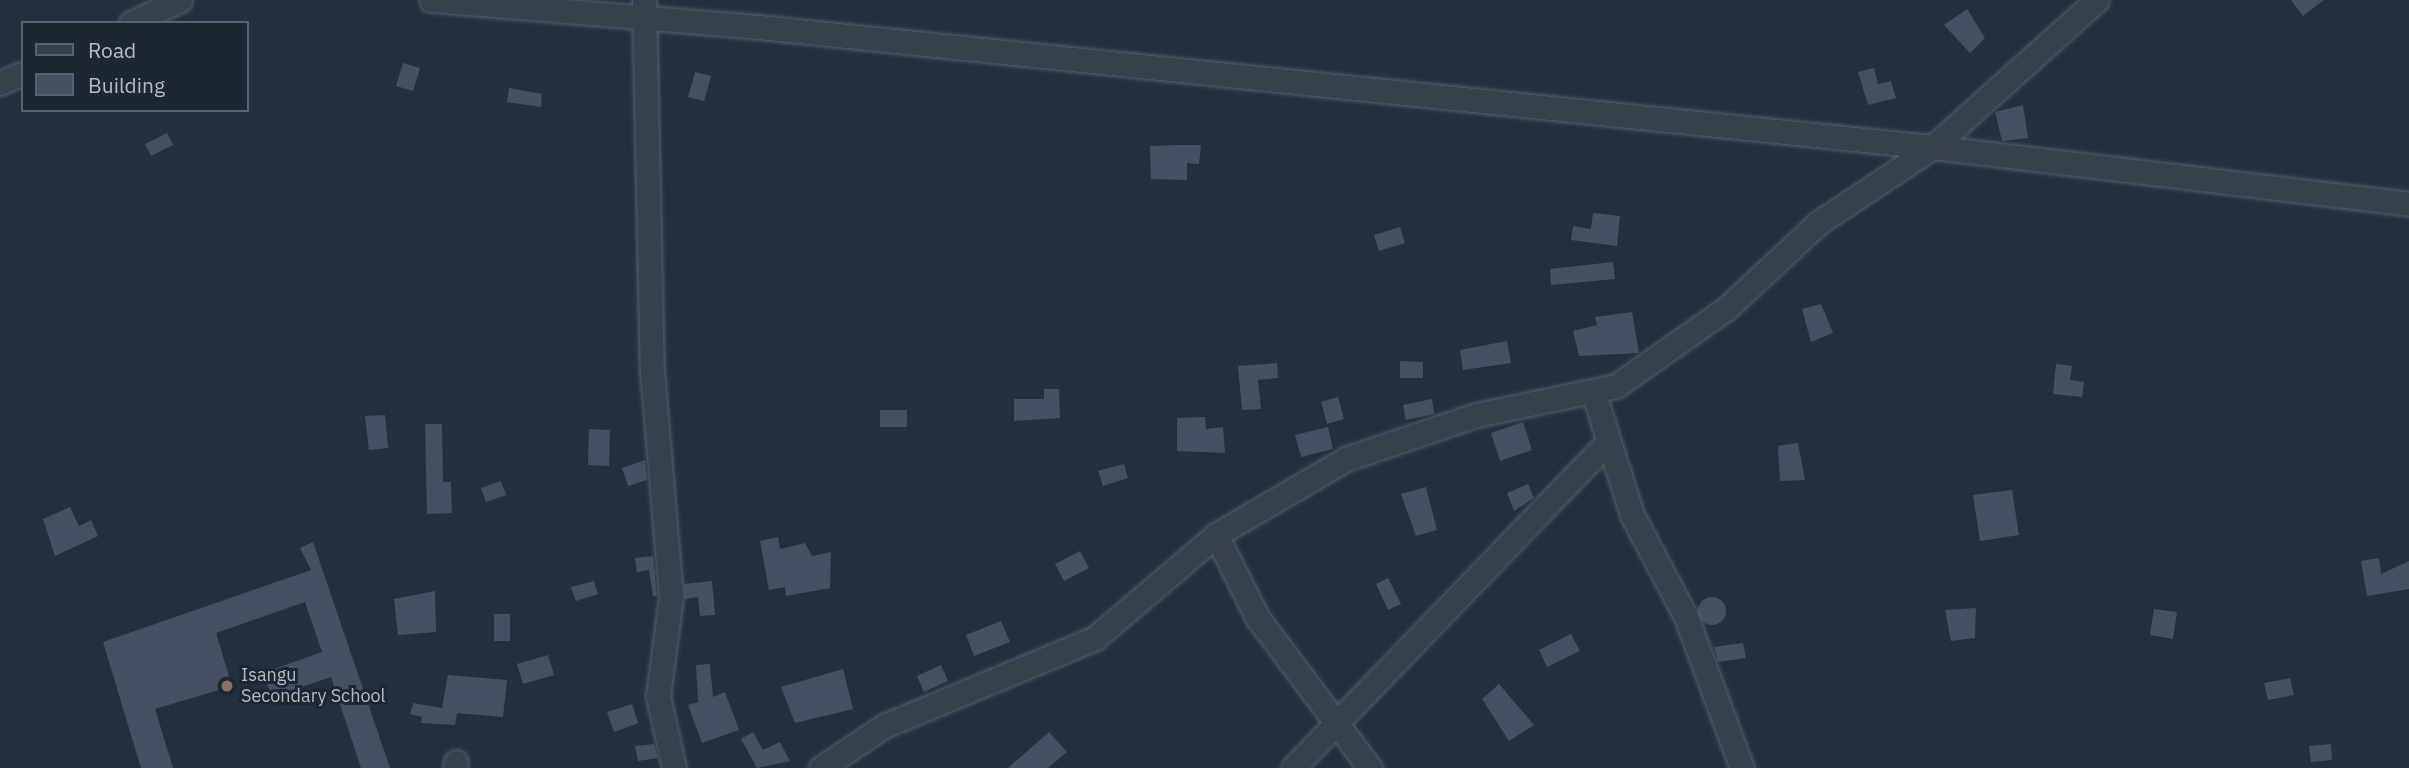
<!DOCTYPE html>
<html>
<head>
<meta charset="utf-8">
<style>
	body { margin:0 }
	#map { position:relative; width:2409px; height:768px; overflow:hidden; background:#242f3e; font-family:"IBM Plex Sans",sans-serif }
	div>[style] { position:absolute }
	.building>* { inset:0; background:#455162 }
	.round { border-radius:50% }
	.roads { filter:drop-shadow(0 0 2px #565f6c) drop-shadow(0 0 2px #565f6c) }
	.minor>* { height:23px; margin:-11.5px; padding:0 11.5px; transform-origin:11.5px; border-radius:11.5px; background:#38414e }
	.dots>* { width:19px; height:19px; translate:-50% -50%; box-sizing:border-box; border:4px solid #1d2633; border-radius:50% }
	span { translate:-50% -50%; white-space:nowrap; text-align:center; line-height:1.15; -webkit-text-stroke:6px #1d2633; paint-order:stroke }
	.poi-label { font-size:18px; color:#b4bcc9 }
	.left { translate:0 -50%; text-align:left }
	.legend { position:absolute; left:21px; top:21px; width:228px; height:91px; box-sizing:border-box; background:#1d2633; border:2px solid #59626f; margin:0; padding:9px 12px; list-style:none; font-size:21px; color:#b4bcc9 }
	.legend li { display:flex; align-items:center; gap:14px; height:35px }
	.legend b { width:35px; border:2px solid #59626f }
</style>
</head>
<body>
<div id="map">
	<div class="building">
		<i style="clip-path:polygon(2291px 0,2324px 0,2303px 16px)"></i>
		<i style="clip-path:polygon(1967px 9px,1985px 38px,1970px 53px,1944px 25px)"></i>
		<i style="clip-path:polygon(403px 63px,420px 68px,413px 91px,396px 86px)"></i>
		<i style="clip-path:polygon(1874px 68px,1878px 84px,1891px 81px,1896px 98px,1868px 105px,1858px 72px)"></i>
		<i style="clip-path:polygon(695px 72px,711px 76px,704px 101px,688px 97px)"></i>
		<i style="clip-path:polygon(509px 88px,542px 94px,541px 107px,507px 102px)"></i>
		<i style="clip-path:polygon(2023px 105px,2028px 138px,2002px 141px,1995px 112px)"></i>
		<i style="clip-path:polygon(167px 133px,173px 145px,151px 156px,145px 144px)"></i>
		<i style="clip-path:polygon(1175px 145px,1201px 145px,1199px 164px,1187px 163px,1187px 180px,1151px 179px,1150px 146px)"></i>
		<i style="clip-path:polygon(1593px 213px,1620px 216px,1617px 246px,1571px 240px,1573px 226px,1591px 229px)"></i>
		<i style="clip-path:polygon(1400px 227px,1405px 243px,1379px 251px,1374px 235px)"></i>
		<i style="clip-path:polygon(1613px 262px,1615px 279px,1551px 285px,1550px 269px)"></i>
		<i style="clip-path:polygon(1821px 304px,1833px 333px,1811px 342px,1802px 309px)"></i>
		<i style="clip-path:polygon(1632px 312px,1639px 353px,1579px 356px,1573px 331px,1597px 325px,1595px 317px)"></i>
		<i style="clip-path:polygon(1507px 341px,1511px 363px,1463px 370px,1460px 350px)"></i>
		<i style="clip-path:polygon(1400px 361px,1423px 362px,1423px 378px,1400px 378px)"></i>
		<i style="clip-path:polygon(1277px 363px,1278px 378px,1258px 380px,1261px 409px,1242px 410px,1238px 366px)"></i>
		<i style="clip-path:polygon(2056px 364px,2072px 366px,2070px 380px,2084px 382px,2082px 397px,2053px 394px)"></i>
		<i style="clip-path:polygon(1044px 389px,1059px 389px,1060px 418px,1014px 421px,1014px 399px,1044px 399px)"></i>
		<i style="clip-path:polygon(1338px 397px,1344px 419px,1327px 424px,1321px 402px)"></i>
		<i style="clip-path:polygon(1432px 399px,1434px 414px,1406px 420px,1403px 405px)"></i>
		<i style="clip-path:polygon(880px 410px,907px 410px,907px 427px,880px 427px)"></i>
		<i style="clip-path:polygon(385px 415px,388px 448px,369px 450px,365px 416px)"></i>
		<i style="clip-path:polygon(1205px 417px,1206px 429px,1223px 427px,1225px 453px,1177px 451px,1177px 418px)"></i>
		<i style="clip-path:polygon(1523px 422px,1532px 450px,1500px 461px,1491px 433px)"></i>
		<i style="clip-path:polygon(425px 424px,442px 424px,443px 482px,451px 482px,452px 513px,427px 514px)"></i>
		<i style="clip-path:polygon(1328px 427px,1333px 449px,1301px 457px,1295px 435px)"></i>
		<i style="clip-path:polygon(589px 429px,610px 430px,609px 466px,588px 465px)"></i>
		<i style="clip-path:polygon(1798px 443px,1805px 480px,1780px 481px,1778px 446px)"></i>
		<i style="clip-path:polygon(645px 460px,647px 480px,628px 486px,622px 468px)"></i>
		<i style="clip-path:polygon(1124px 464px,1128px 478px,1103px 486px,1098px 471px)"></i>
		<i style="clip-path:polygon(501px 481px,506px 495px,486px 502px,481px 488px)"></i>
		<i style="clip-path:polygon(1528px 484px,1534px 498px,1514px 511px,1507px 493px)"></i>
		<i style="clip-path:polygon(1426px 487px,1437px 530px,1416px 536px,1401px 494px)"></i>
		<i style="clip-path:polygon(2012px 490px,2019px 535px,1980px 541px,1973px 495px)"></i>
		<i style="clip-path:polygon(70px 507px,79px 526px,91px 520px,98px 536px,55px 556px,43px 519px)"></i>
		<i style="clip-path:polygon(778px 537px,780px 549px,805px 543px,812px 556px,831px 552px,830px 588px,786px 596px,785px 587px,769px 590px,760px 541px)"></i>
		<i style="clip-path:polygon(313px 542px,390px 768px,361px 768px,331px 677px,272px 697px,263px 673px,322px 652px,305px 602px,216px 633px,232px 686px,155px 709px,173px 768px,141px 768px,103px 642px,311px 570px,300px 548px)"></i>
		<i style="clip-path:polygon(1080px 551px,1089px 568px,1064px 581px,1055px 564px)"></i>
		<i style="clip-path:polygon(653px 556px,657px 596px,653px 596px,649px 570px,637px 572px,635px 558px)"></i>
		<i style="clip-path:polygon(2379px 558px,2381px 574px,2409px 561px,2409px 589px,2367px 596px,2361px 561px)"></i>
		<i style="clip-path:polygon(1388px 578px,1401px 604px,1388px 610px,1376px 584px)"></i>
		<i style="clip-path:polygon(594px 581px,598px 594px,576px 601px,571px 587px)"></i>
		<i style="clip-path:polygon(712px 581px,715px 615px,700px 616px,698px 597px,685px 599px,684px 584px)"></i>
		<i style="clip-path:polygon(435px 591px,436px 632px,398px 635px,394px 599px)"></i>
		<i class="round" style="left:1698px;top:597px;width:28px;height:28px"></i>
		<i style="clip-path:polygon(1976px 608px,1975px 638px,1951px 641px,1945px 610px)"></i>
		<i style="clip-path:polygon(2154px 609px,2177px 612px,2173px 639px,2150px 635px)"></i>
		<i style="clip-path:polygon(494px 614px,510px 614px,510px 641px,494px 641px)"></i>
		<i style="clip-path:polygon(1001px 621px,1010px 642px,974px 656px,966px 635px)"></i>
		<i style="clip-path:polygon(1571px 634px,1580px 651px,1547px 667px,1539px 650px)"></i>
		<i style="clip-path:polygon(1743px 643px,1746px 658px,1718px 662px,1714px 647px)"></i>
		<i style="clip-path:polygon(548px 655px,554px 675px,523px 684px,517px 664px)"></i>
		<i style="clip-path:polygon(710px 664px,713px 697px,725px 692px,739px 730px,702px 743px,688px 705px,698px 702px,696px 665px)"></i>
		<i style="clip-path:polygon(941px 665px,948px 681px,924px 692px,917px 676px)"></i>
		<i style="clip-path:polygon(843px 669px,853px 709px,795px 723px,781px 687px)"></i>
		<i style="clip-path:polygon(448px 675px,507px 680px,503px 717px,457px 713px,455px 725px,421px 723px,422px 717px,410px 714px,413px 703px,442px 708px)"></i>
		<i style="clip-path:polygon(2290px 678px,2294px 695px,2268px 700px,2264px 683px)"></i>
		<i style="clip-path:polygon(1499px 684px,1534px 725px,1509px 741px,1482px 699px)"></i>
		<i style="clip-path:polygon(632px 704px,638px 723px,614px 732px,607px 712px)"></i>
		<i style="clip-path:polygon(753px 732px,763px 750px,780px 742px,790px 761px,757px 768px,741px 739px)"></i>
		<i style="clip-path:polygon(1049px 732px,1067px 752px,1048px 768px,1008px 768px)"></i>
		<i style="clip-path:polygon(654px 744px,658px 758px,638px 761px,635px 746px)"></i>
		<i style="clip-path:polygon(2331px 744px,2332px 760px,2311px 762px,2309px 746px)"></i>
	</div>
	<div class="roads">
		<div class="minor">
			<i style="left:431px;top:0;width:329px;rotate:4.7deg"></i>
			<i style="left:759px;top:27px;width:1180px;rotate:5.84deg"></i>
			<i style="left:1933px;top:147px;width:479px;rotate:6.8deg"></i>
			<i style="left:644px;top:0;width:371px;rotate:88.8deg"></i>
			<i style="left:652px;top:371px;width:227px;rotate:85.2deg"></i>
			<i style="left:671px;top:597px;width:100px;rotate:97.5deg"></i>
			<i style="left:658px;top:696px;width:74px;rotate:77.5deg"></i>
			<i style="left:131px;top:23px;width:54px;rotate:-25.1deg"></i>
			<i style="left:0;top:83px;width:25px;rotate:-23deg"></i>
			<i style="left:1593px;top:391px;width:130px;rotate:72.5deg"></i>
			<i style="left:1632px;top:515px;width:115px;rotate:62.1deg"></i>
			<i style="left:1686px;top:617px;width:161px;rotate:69.7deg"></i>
			<i style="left:1216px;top:535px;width:92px;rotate:63.4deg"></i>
			<i style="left:1257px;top:617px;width:189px;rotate:53.2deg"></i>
			<i style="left:455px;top:768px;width:6px;rotate:-81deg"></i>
			<i style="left:821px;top:768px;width:76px;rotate:-33.7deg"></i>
			<i style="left:884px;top:726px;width:229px;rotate:-22.6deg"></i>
			<i style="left:1095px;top:638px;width:159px;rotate:-40.4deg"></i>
			<i style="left:1216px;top:535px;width:151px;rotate:-30.3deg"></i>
			<i style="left:1346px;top:459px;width:137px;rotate:-18.7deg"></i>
			<i style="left:1476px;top:415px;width:143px;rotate:-11.7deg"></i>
			<i style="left:1616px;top:386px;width:136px;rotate:-35.1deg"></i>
			<i style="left:1727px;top:308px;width:125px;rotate:-43deg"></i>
			<i style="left:1818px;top:223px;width:138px;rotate:-33.5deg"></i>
			<i style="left:1933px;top:147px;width:220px;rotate:-41.9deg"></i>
			<i style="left:1293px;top:768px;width:450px;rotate:-46deg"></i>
		</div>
	</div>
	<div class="dots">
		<i style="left:227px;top:686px;background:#8d6e63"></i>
	</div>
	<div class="poi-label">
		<span class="left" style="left:241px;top:686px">Isangu<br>Secondary School</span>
	</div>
	<ul class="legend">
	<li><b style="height:9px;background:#38414e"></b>Road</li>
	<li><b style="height:19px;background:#455162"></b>Building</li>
	</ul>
</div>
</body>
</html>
